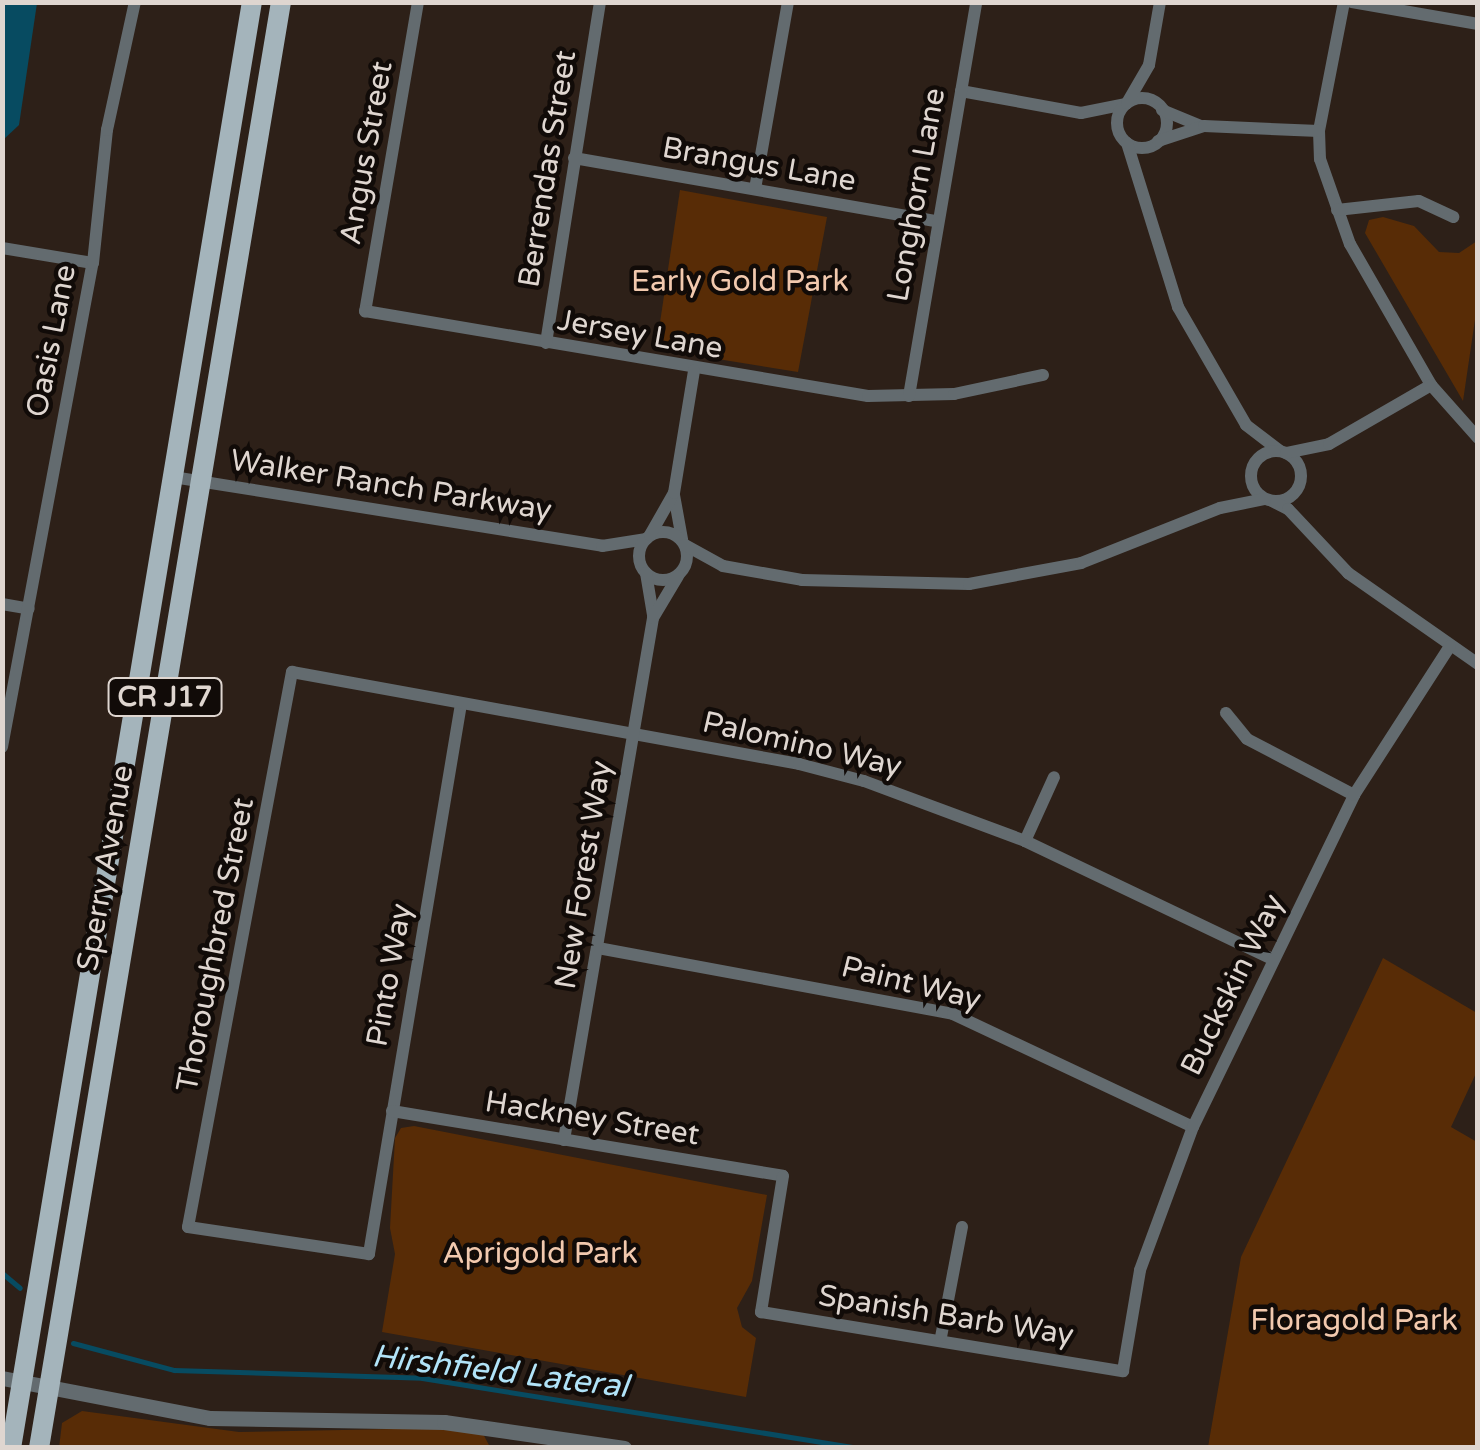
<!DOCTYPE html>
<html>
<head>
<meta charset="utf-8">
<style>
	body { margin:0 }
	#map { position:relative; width:1480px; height:1450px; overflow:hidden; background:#2d2018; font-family:"Varela Round",sans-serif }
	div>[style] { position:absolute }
	.green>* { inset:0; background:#582c06 }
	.water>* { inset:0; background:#074b61 }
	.stream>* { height:5px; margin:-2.5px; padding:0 2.5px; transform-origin:2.5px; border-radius:2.5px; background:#074b61 }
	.minor>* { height:12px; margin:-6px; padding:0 6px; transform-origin:6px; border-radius:6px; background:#636b6f }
	.minor>.ring { margin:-6px; padding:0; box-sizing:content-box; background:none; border:12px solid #636b6f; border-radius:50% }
	.tertiary>* { height:15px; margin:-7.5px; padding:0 7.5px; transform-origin:7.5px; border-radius:7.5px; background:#636b6f }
	.primary>* { height:20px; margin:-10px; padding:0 10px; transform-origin:10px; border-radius:10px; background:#a4b4bb }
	span { translate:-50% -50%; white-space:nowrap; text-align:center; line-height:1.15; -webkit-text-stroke:9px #110b08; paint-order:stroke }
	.shield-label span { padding:2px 8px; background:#110b08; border:2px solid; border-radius:8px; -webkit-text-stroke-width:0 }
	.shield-label { font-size:28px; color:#dfd6d0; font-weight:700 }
	.street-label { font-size:30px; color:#dfd6d0 }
	.park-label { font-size:30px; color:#f2c9ae }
	.water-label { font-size:32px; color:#b1e3f8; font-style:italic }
	.frame { position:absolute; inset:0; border:5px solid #dfd6d0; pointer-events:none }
</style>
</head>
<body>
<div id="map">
	<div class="green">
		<i style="clip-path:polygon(680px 190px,827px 217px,798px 372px,656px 349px)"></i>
		<i style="clip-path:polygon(1383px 217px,1414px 226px,1439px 252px,1459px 253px,1477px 241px,1477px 306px,1463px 401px,1365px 233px,1369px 220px)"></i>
		<i style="clip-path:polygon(1383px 958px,1477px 1013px,1477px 1071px,1451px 1127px,1477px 1142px,1477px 1447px,1208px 1447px,1241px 1257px)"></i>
		<i style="clip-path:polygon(414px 1126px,767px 1195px,752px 1281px,737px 1308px,742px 1327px,756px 1338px,746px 1397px,382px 1332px,395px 1254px,390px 1228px,395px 1138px,401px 1128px)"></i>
		<i style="clip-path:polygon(82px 1411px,239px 1432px,444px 1428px,482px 1432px,490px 1447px,59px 1448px,62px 1423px)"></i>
	</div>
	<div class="water">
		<i style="clip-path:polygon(3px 2px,37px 3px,19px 125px,3px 140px)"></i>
	</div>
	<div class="stream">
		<i style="left:2px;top:1273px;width:23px;rotate:40deg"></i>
		<i style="left:73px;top:1343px;width:105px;rotate:15deg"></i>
		<i style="left:174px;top:1370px;width:248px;rotate:1.8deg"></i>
		<i style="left:422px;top:1378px;width:445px;rotate:9.1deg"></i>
	</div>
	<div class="minor">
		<i style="left:418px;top:2px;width:314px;rotate:99.7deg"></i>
		<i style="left:365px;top:311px;width:510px;rotate:9.59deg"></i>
		<i style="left:868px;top:396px;width:86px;rotate:-1.3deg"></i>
		<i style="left:954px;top:394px;width:91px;rotate:-12.1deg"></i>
		<i style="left:1344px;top:2px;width:131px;rotate:101deg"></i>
		<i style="left:1319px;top:131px;width:28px;rotate:88deg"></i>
		<i style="left:1320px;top:159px;width:90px;rotate:70.6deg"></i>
		<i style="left:1350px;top:244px;width:163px;rotate:60.1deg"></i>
		<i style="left:1431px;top:385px;width:71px;rotate:48.4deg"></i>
		<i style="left:1352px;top:2px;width:128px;rotate:9.9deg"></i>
		<i style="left:961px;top:91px;width:122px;rotate:10.4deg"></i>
		<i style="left:1081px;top:113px;width:46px;rotate:-11.3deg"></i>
		<i class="ring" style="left:1117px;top:98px;width:38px;height:38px"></i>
		<i style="left:1127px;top:103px;width:44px;rotate:-59.9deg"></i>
		<i style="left:1149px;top:65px;width:64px;rotate:-80.1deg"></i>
		<i style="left:1162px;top:110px;width:42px;rotate:22.3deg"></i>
		<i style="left:1158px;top:141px;width:48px;rotate:-18.1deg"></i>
		<i style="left:1204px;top:126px;width:115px;rotate:2.5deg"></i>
		<i style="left:1127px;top:143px;width:172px;rotate:72.7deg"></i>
		<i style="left:1178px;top:307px;width:136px;rotate:60deg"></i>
		<i style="left:1246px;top:425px;width:43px;rotate:37.4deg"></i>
		<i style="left:574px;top:158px;width:365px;rotate:9.9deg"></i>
		<i style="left:755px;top:189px;width:190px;rotate:-80deg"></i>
		<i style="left:1337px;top:210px;width:82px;rotate:-6.3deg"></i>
		<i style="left:1419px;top:201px;width:38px;rotate:25deg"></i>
		<i style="left:2px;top:248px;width:92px;rotate:9.4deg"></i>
		<i style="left:546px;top:343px;width:345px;rotate:-81deg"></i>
		<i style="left:909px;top:396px;width:400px;rotate:-80.3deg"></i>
		<i class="ring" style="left:1251px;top:451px;width:38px;height:38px"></i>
		<i style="left:1286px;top:453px;width:44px;rotate:-11.8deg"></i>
		<i style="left:1329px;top:444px;width:118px;rotate:-30deg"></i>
		<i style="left:173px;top:477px;width:435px;rotate:9.1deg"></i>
		<i style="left:602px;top:546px;width:45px;rotate:-9deg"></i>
		<i style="left:674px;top:495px;width:45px;rotate:79.7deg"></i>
		<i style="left:1272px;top:501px;width:18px;rotate:27deg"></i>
		<i style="left:1288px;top:509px;width:88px;rotate:46.8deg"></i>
		<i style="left:1348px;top:573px;width:159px;rotate:35deg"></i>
		<i class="ring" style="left:639px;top:532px;width:36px;height:36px"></i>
		<i style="left:650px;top:535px;width:48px;rotate:-60.3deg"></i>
		<i style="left:674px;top:493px;width:124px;rotate:-80.7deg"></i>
		<i style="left:685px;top:545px;width:43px;rotate:28.9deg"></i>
		<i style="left:723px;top:566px;width:80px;rotate:10deg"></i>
		<i style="left:802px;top:580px;width:167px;rotate:1.4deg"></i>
		<i style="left:969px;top:584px;width:114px;rotate:-10.6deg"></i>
		<i style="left:1081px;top:563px;width:149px;rotate:-21.6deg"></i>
		<i style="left:1220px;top:508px;width:46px;rotate:-11.3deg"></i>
		<i style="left:646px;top:573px;width:43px;rotate:80.5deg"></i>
		<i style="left:2px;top:604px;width:27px;rotate:10deg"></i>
		<i style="left:461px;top:704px;width:558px;rotate:99.5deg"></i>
		<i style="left:369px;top:1254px;width:183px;rotate:-171.5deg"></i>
		<i style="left:188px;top:1227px;width:565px;rotate:-79.39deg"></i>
		<i style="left:292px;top:672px;width:515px;rotate:10.28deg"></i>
		<i style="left:799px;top:764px;width:67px;rotate:14.7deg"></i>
		<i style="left:864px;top:781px;width:172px;rotate:20.4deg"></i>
		<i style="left:1025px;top:841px;width:274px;rotate:25.5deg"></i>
		<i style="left:1226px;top:713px;width:33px;rotate:51deg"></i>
		<i style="left:1247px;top:739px;width:121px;rotate:27.6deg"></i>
		<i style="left:2px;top:747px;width:492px;rotate:-79.4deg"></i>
		<i style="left:93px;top:263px;width:134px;rotate:-84deg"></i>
		<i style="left:107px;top:130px;width:131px;rotate:-77.7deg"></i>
		<i style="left:1025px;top:841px;width:70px;rotate:-65.6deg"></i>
		<i style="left:598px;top:948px;width:361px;rotate:10.5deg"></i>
		<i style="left:953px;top:1014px;width:265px;rotate:25.2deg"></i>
		<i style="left:392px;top:1111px;width:396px;rotate:9.4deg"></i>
		<i style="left:783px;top:1176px;width:138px;rotate:99.2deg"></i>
		<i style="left:761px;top:1312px;width:367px;rotate:9.3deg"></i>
		<i style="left:1123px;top:1371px;width:102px;rotate:-80.4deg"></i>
		<i style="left:1140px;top:1270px;width:153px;rotate:-69.7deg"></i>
		<i style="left:1193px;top:1127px;width:369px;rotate:-64.1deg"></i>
		<i style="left:1354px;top:795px;width:177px;rotate:-57.2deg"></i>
		<i style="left:564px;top:1140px;width:530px;rotate:-80.32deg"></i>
		<i style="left:653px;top:618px;width:49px;rotate:-59.2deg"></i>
		<i style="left:941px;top:1337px;width:112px;rotate:-79.2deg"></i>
	</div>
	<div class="tertiary">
		<i style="left:2px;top:1378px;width:212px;rotate:10.9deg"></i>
		<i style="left:210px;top:1418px;width:234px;rotate:1deg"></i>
		<i style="left:444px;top:1422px;width:182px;rotate:8.2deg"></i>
	</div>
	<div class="primary">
		<i style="left:11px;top:1448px;width:1466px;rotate:-80.54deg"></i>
		<i style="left:39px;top:1448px;width:1466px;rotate:-80.5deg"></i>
	</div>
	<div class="shield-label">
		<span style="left:165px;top:697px">CR J17</span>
	</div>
	<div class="street-label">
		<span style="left:367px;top:153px;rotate:-80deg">Angus Street</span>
		<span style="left:759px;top:165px;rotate:10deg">Brangus Lane</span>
		<span style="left:548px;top:169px;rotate:-81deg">Berrendas Street</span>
		<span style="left:917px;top:195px;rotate:-80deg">Longhorn Lane</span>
		<span style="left:640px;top:335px;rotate:10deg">Jersey Lane</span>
		<span style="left:52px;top:341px;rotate:-79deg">Oasis Lane</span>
		<span style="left:391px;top:486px;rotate:9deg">Walker Ranch Parkway</span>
		<span style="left:802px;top:745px;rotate:13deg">Palomino Way</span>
		<span style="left:106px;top:868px;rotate:-80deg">Sperry Avenue</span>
		<span style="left:584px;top:875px;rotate:-81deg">New Forest Way</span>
		<span style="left:216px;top:945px;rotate:-79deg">Thoroughbred Street</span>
		<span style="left:390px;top:975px;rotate:-80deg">Pinto Way</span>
		<span style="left:911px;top:984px;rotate:14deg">Paint Way</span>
		<span style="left:1233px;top:985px;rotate:-64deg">Buckskin Way</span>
		<span style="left:592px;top:1119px;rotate:9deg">Hackney Street</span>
		<span style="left:946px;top:1316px;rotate:9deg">Spanish Barb Way</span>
	</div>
	<div class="park-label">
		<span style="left:740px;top:282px">Early Gold Park</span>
		<span style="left:540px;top:1254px">Aprigold Park</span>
		<span style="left:1354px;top:1321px">Floragold Park</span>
	</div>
	<div class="water-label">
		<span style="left:500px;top:1372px;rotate:7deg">Hirshfield Lateral</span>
	</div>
	<div class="frame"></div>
</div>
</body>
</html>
